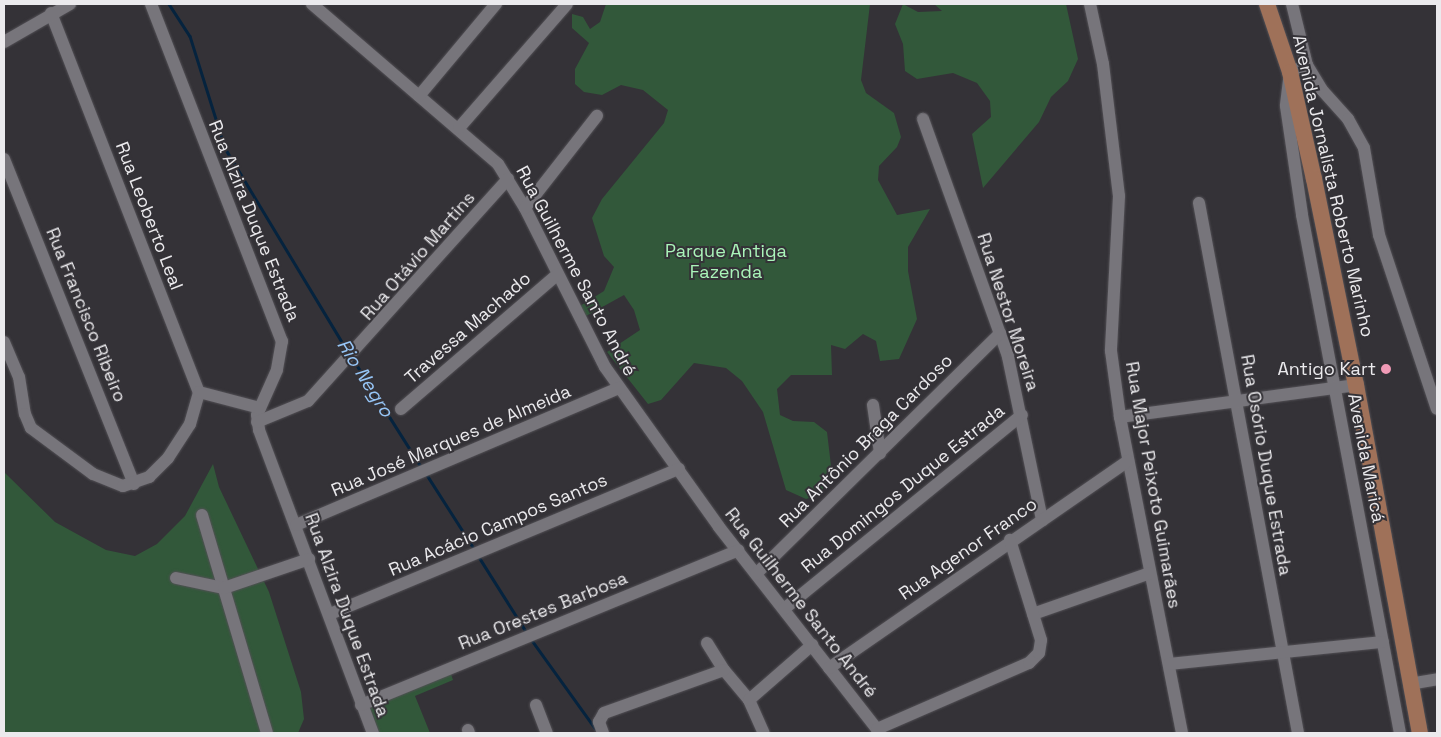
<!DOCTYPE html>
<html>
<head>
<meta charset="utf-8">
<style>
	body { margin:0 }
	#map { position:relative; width:1441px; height:737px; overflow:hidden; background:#343237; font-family:"Space Grotesk",sans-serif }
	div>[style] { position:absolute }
	.green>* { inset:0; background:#32583a }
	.stream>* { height:2.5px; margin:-1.25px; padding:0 1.25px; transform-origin:1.25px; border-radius:1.25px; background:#05233e }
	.roads { filter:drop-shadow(0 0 1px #525055) drop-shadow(0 0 1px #525055) }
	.minor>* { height:12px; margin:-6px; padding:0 6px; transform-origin:6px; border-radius:6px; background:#77757b }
	.major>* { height:16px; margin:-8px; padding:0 8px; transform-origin:8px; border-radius:8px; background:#9f7159 }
	.dots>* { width:14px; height:14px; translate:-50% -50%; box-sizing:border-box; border:2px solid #343237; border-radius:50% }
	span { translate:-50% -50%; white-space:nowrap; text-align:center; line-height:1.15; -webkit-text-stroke:4px #343237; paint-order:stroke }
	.street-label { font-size:18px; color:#ebeaed }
	.park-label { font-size:18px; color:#aaf4b9 }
	.poi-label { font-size:18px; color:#ebeaed }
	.right { translate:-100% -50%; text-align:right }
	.water-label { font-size:19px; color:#96c5f6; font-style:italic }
	.frame { position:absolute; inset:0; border:5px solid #ebeaed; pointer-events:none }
</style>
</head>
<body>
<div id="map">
	<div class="green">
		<i style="clip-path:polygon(606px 4px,870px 4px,861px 80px,866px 93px,894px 113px,901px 137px,897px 147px,879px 166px,878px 180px,897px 215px,930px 209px,908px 247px,908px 271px,917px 319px,899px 359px,880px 361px,876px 341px,863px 334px,845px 349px,831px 345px,832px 375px,791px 375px,777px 389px,780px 415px,793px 421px,814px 422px,827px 432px,832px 474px,819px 495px,806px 499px,786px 490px,763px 412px,742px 381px,726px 368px,694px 363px,661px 400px,648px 404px,607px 352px,640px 330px,634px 310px,624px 295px,586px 316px,580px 306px,604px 291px,614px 267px,604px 256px,592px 218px,602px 199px,664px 123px,668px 110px,643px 90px,621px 85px,602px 95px,584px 92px,575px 84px,575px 69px,589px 43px,572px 28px,572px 14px,583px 17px,590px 29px,600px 22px)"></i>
		<i style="clip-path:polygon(903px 4px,918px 12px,942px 11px,934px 4px,1066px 4px,1078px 59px,1068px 81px,1051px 97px,1039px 122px,983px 188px,972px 134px,991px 117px,990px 101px,977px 83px,953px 73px,917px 79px,905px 71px,903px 44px,895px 24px)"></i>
		<i style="clip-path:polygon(213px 464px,219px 487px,269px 592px,301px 692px,304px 719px,298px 733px,4px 733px,4px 472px,55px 522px,106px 550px,135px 556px,157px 544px,185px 516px)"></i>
		<i style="clip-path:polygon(450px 671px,453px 680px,415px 696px,430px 733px,377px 733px,366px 706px)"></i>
	</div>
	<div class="stream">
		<i style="left:169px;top:4px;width:38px;rotate:57deg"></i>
		<i style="left:190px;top:36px;width:117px;rotate:72.6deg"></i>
		<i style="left:225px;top:148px;width:236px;rotate:58.9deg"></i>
		<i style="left:353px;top:359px;width:129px;rotate:57.7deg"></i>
		<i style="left:427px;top:475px;width:89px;rotate:57.4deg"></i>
		<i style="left:479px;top:557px;width:90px;rotate:57.7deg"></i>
		<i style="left:531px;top:639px;width:110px;rotate:54.3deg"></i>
	</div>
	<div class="roads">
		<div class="minor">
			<i style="left:151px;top:4px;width:362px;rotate:68.8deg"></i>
			<i style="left:282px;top:341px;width:29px;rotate:100deg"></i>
			<i style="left:277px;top:370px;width:49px;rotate:114deg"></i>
			<i style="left:257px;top:415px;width:15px;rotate:82deg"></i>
			<i style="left:259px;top:430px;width:324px;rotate:69.4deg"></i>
			<i style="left:312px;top:4px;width:245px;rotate:40.7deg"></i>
			<i style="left:498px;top:164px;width:52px;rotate:58.5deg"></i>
			<i style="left:525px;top:208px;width:178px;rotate:63.3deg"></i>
			<i style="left:605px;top:367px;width:196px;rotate:54.5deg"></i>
			<i style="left:719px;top:527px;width:261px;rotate:52deg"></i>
			<i style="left:1090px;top:4px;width:61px;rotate:77.8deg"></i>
			<i style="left:1103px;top:64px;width:133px;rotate:83.1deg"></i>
			<i style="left:1119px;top:196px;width:155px;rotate:93deg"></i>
			<i style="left:1111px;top:351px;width:67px;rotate:82.2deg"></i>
			<i style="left:1120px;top:417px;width:322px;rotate:78.9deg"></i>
			<i style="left:1292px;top:4px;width:63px;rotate:76.2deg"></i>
			<i style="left:1307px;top:65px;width:29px;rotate:59deg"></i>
			<i style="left:1322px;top:90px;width:39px;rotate:48deg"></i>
			<i style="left:1348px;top:119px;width:33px;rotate:61deg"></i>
			<i style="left:1364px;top:148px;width:88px;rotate:80.2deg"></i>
			<i style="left:1379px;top:235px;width:183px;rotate:71.6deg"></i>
			<i style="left:51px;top:13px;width:407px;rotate:68.7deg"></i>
			<i style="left:4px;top:42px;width:76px;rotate:-29.9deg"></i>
			<i style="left:1307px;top:65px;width:18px;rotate:158deg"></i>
			<i style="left:1290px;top:72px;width:34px;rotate:97deg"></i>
			<i style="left:1286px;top:106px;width:110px;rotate:81.6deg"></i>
			<i style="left:1302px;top:215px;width:527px;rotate:79.29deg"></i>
			<i style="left:419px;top:96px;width:120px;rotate:-50.1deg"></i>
			<i style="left:923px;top:119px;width:253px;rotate:70.3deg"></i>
			<i style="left:1008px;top:357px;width:167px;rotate:78.2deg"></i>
			<i style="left:459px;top:128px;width:164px;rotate:-48.9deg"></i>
			<i style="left:4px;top:159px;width:350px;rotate:68.2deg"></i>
			<i style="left:1199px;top:203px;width:539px;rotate:79.42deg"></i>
			<i style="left:525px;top:208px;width:117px;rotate:-52deg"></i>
			<i style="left:4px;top:342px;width:38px;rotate:67deg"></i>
			<i style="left:19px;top:377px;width:37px;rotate:81deg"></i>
			<i style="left:25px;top:414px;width:15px;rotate:67deg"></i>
			<i style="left:31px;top:428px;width:77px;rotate:36.6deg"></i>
			<i style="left:93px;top:474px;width:32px;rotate:22deg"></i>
			<i style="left:123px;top:486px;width:28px;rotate:-19deg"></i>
			<i style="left:149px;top:477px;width:27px;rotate:-45deg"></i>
			<i style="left:168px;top:458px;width:40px;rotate:-57.1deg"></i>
			<i style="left:190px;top:424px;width:33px;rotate:-74deg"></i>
			<i style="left:199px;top:392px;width:63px;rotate:14.7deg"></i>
			<i style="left:873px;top:405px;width:49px;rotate:81.7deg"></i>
			<i style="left:401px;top:409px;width:206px;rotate:-40.7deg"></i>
			<i style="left:1120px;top:417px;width:238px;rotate:-7.7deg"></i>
			<i style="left:257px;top:422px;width:55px;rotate:-22.4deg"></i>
			<i style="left:308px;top:401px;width:299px;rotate:-48deg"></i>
			<i style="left:202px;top:515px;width:227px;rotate:73.4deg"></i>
			<i style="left:296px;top:525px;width:351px;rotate:-23deg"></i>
			<i style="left:756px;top:574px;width:343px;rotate:-44.6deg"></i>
			<i style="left:176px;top:578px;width:49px;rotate:11.8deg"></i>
			<i style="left:224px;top:588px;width:90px;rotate:-18.8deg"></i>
			<i style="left:784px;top:609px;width:307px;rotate:-39.2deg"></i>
			<i style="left:330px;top:614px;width:378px;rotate:-22.6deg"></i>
			<i style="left:1033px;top:614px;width:124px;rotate:-19.3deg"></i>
			<i style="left:707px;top:643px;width:32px;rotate:58deg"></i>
			<i style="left:724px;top:670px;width:39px;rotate:50deg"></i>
			<i style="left:749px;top:700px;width:36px;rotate:66deg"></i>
			<i style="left:1169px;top:664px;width:215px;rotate:-5.9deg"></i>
			<i style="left:829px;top:668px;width:364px;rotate:-34.7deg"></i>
			<i style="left:1410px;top:684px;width:27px;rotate:-10deg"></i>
			<i style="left:749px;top:700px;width:84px;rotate:-41.1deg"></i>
			<i style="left:361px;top:705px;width:408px;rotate:-22.3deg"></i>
			<i style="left:536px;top:705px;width:30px;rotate:69deg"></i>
			<i style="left:877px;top:729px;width:166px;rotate:-23.5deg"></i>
			<i style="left:1029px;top:663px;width:14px;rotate:-45deg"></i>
			<i style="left:1039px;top:653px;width:13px;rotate:-81deg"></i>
			<i style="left:1041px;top:640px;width:105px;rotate:-107.2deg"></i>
			<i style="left:468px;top:730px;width:3px;rotate:72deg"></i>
			<i style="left:603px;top:733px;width:12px;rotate:-110deg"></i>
			<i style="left:599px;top:722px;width:10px;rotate:-61deg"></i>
			<i style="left:604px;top:713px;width:127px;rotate:-19.7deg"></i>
		</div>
		<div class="major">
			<i style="left:1267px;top:4px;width:72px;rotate:71.3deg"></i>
			<i style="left:1290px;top:72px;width:110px;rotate:77.4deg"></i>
			<i style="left:1314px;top:179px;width:210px;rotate:78.5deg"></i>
			<i style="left:1356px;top:385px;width:354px;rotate:79.6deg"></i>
		</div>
	</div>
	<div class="dots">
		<i style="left:1386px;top:369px;background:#f09ab6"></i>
	</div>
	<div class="street-label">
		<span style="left:1333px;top:186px;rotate:77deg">Avenida Jornalista Roberto Marinho</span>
		<span style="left:149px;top:216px;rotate:69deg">Rua Leoberto Leal</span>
		<span style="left:254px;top:221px;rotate:68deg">Rua Alzira Duque Estrada</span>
		<span style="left:418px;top:256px;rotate:-49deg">Rua Otávio Martins</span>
		<span style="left:576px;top:271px;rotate:62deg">Rua Guilherme Santo André</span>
		<span style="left:1008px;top:312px;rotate:72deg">Rua Nestor Moreira</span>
		<span style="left:86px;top:315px;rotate:68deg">Rua Francisco Ribeiro</span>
		<span style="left:468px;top:328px;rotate:-41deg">Travessa Machado</span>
		<span style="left:451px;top:441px;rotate:-23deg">Rua José Marques de Almeida</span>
		<span style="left:866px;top:441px;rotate:-45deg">Rua Antônio Braga Cardoso</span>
		<span style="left:1366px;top:458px;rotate:79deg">Avenida Maricá</span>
		<span style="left:1266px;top:465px;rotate:80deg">Rua Osório Duque Estrada</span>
		<span style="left:1153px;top:485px;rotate:80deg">Rua Major Peixoto Guimarães</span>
		<span style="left:903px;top:489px;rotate:-39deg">Rua Domingos Duque Estrada</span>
		<span style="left:498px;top:525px;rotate:-23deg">Rua Acácio Campos Santos</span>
		<span style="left:968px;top:549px;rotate:-35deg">Rua Agenor Franco</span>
		<span style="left:801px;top:603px;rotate:52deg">Rua Guilherme Santo André</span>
		<span style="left:543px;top:611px;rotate:-22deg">Rua Orestes Barbosa</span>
		<span style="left:347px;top:615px;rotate:70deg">Rua Alzira Duque Estrada</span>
	</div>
	<div class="park-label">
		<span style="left:726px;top:262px">Parque Antiga<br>Fazenda</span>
	</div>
	<div class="poi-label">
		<span class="right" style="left:1376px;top:369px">Antigo Kart</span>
	</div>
	<div class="water-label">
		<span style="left:365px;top:378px;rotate:58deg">Rio Negro</span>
	</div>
	<div class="frame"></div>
</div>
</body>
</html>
